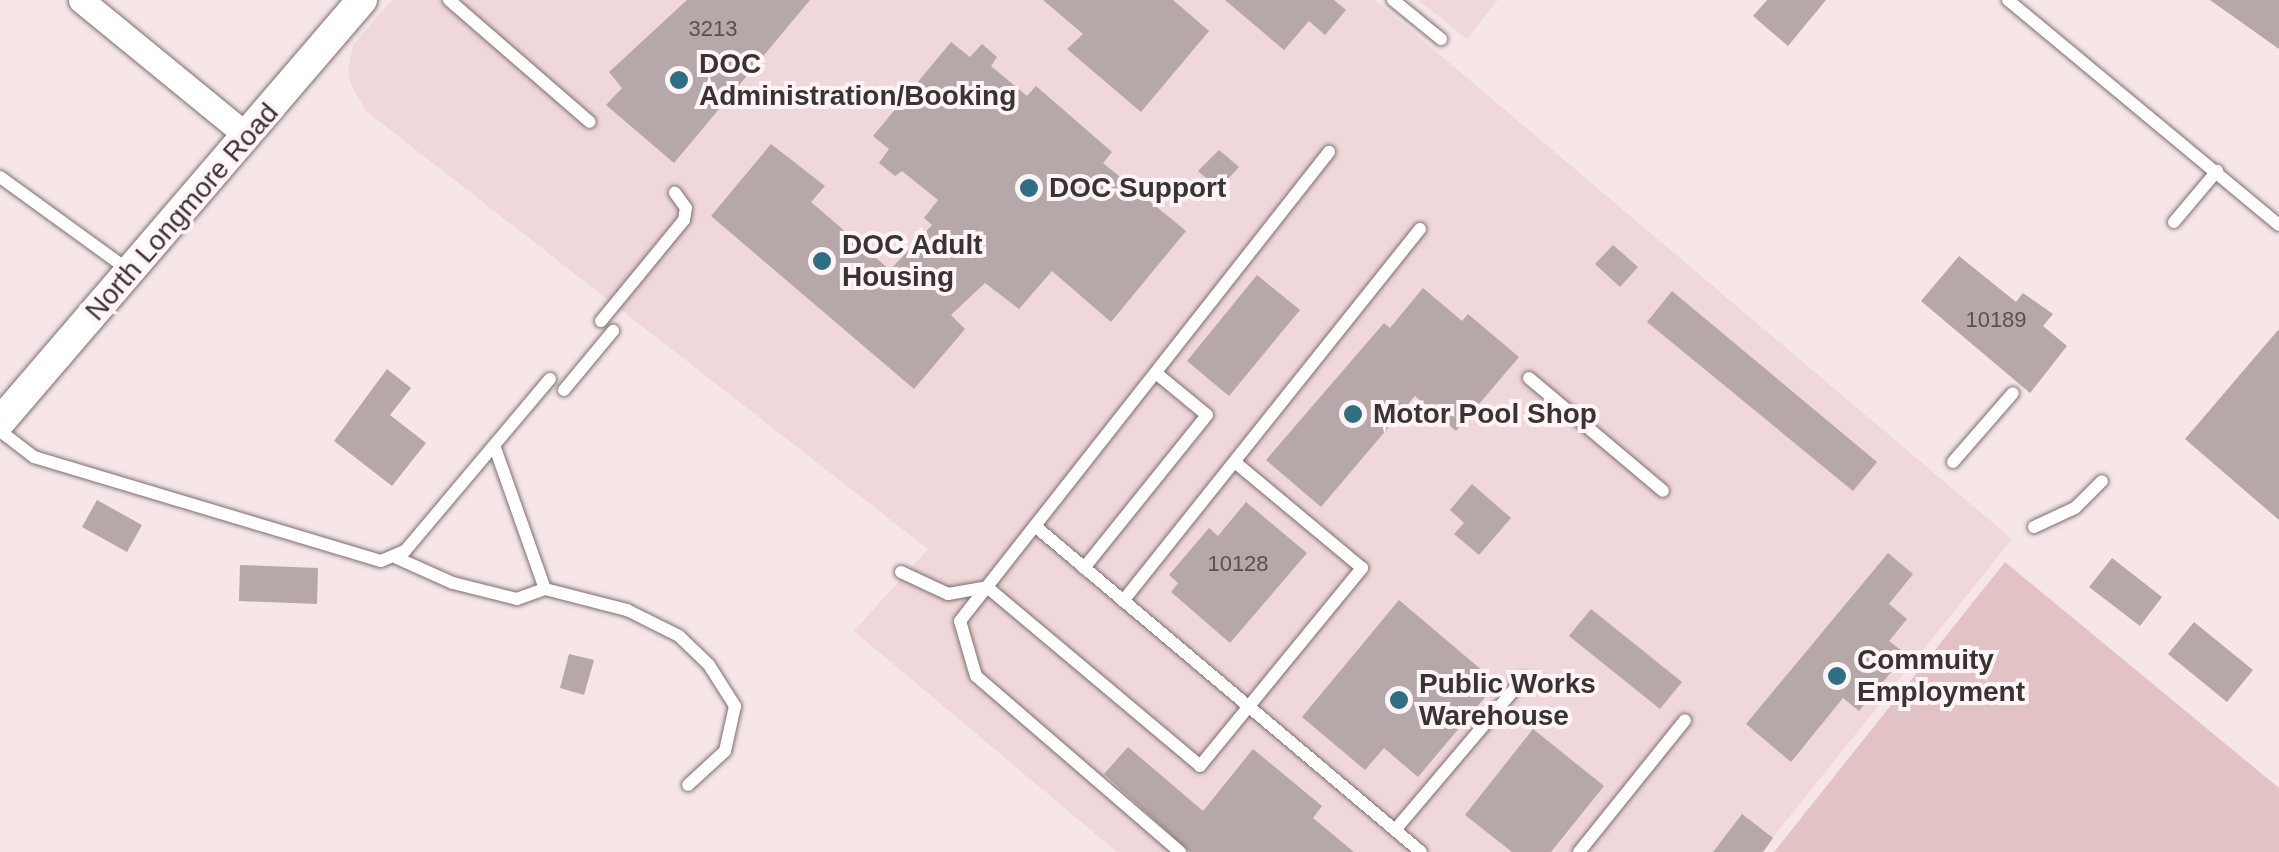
<!DOCTYPE html>
<html>
<head>
<meta charset="utf-8">
<style>
	body { margin:0 }
	#map { position:relative; width:2279px; height:852px; overflow:hidden; background:#f6e6e8; font-family:Helvetica,sans-serif }
	div>[style] { position:absolute }
	.built>* { inset:0; background:#f0d7d9 }
	.green>* { inset:0; background:#e3c2c6 }
	.building>* { inset:0; background:#b6a7a8 }
	.roads { filter:drop-shadow(0 0 2px #7c6e70) drop-shadow(0 0 2px #7c6e70) }
	.service>* { height:12px; margin:-6px; padding:0 6px; transform-origin:6px; border-radius:6px; background:#fff }
	.minor>* { height:25px; margin:-12.5px; padding:0 12.5px; transform-origin:12.5px; border-radius:12.5px; background:#fff }
	.tertiary>* { height:30px; margin:-15px; padding:0 15px; transform-origin:15px; border-radius:15px; background:#fff }
	.dots>* { width:28px; height:28px; translate:-50% -50%; box-sizing:border-box; border:5px solid #fff5f6; border-radius:50% }
	span { translate:-50% -50%; white-space:nowrap; text-align:center; line-height:1.15; -webkit-text-stroke:8px #fff5f6; paint-order:stroke }
	.number-label { font-size:22px; color:#595051 }
	.number-label span { -webkit-text-stroke-width:0 }
	.poi-label { font-size:28px; color:#3a3334; font-weight:700 }
	.left { translate:0 -50%; text-align:left }
	.street-label { font-size:28px; color:#3a3334 }
</style>
</head>
<body>
<div id="map">
	<div class="built">
		<i style="clip-path:polygon(392px 0,1375px 0,2012px 539px,1761px 852px,1117px 852px,854px 631px,928px 549px,366px 111px,351px 85px,348px 70px,353px 45px)"></i>
		<i style="clip-path:polygon(1418px 0,1498px 0,1467px 39px)"></i>
	</div>
	<div class="green">
		<i style="clip-path:polygon(2005px 562px,2279px 788px,2279px 852px,1774px 852px)"></i>
	</div>
	<div class="building">
		<i style="clip-path:polygon(687px 0,810px 0,674px 163px,606px 105px,622px 88px,609px 72px)"></i>
		<i style="clip-path:polygon(1043px 0,1173px 0,1209px 31px,1141px 112px,1067px 49px,1083px 34px)"></i>
		<i style="clip-path:polygon(1225px 0,1334px 0,1346px 10px,1325px 35px,1309px 21px,1284px 50px)"></i>
		<i style="clip-path:polygon(1767px 0,1826px 0,1788px 46px,1753px 16px)"></i>
		<i style="clip-path:polygon(2210px 0,2279px 0,2279px 49px)"></i>
		<i style="clip-path:polygon(951px 42px,970px 57px,982px 44px,997px 57px,991px 66px,1027px 96px,1036px 86px,1112px 152px,1103px 163px,1186px 231px,1111px 322px,1052px 271px,1019px 309px,985px 283px,951px 315px,965px 329px,914px 389px,711px 216px,771px 144px,825px 186px,811px 202px,890px 270px,932px 225px,924px 218px,938px 200px,902px 171px,895px 176px,879px 163px,889px 149px,873px 136px)"></i>
		<i style="clip-path:polygon(1219px 150px,1239px 167px,1219px 189px,1198px 171px)"></i>
		<i style="clip-path:polygon(1613px 245px,1638px 267px,1620px 287px,1595px 264px)"></i>
		<i style="clip-path:polygon(1959px 256px,2016px 302px,2023px 293px,2053px 314px,2043px 326px,2067px 346px,2030px 393px,1921px 301px)"></i>
		<i style="clip-path:polygon(1257px 275px,1300px 310px,1229px 396px,1187px 361px)"></i>
		<i style="clip-path:polygon(1423px 288px,1462px 321px,1468px 314px,1519px 357px,1456px 431px,1415px 396px,1321px 507px,1266px 460px,1384px 323px,1390px 328px)"></i>
		<i style="clip-path:polygon(1672px 291px,1877px 462px,1853px 491px,1647px 322px)"></i>
		<i style="clip-path:polygon(2279px 329px,2279px 520px,2185px 439px)"></i>
		<i style="clip-path:polygon(387px 369px,411px 388px,390px 415px,426px 443px,392px 486px,334px 441px)"></i>
		<i style="clip-path:polygon(1472px 484px,1511px 518px,1479px 555px,1454px 534px,1464px 523px,1450px 510px)"></i>
		<i style="clip-path:polygon(97px 500px,142px 525px,127px 552px,82px 527px)"></i>
		<i style="clip-path:polygon(1246px 502px,1307px 553px,1230px 643px,1171px 592px,1178px 583px,1169px 575px,1209px 528px,1218px 536px)"></i>
		<i style="clip-path:polygon(1888px 553px,1913px 574px,1889px 604px,1907px 619px,1889px 641px,1906px 654px,1859px 711px,1843px 698px,1791px 762px,1746px 724px)"></i>
		<i style="clip-path:polygon(2112px 558px,2162px 597px,2140px 626px,2089px 587px)"></i>
		<i style="clip-path:polygon(240px 565px,318px 568px,317px 604px,239px 601px)"></i>
		<i style="clip-path:polygon(1399px 600px,1497px 683px,1418px 777px,1384px 748px,1365px 770px,1302px 717px)"></i>
		<i style="clip-path:polygon(1591px 609px,1682px 682px,1660px 709px,1569px 636px)"></i>
		<i style="clip-path:polygon(2194px 622px,2253px 670px,2227px 702px,2168px 654px)"></i>
		<i style="clip-path:polygon(569px 654px,594px 660px,584px 695px,560px 688px)"></i>
		<i style="clip-path:polygon(1533px 729px,1604px 786px,1551px 852px,1512px 852px,1465px 815px)"></i>
		<i style="clip-path:polygon(1128px 747px,1203px 811px,1253px 749px,1322px 806px,1313px 818px,1354px 852px,1190px 852px,1104px 774px)"></i>
		<i style="clip-path:polygon(1742px 814px,1773px 838px,1763px 852px,1713px 852px)"></i>
	</div>
	<div class="roads">
		<div class="service">
			<i style="left:449px;top:0;width:186px;rotate:40.9deg"></i>
			<i style="left:1393px;top:0;width:62px;rotate:39.1deg"></i>
			<i style="left:2008px;top:0;width:352px;rotate:39.7deg"></i>
			<i style="left:0;top:177px;width:160px;rotate:35.9deg"></i>
			<i style="left:2174px;top:222px;width:67px;rotate:-49.9deg"></i>
			<i style="left:601px;top:321px;width:131px;rotate:-50.6deg"></i>
			<i style="left:684px;top:220px;width:12px;rotate:-81deg"></i>
			<i style="left:686px;top:208px;width:19px;rotate:-126deg"></i>
			<i style="left:1529px;top:378px;width:175px;rotate:40.1deg"></i>
			<i style="left:564px;top:390px;width:77px;rotate:-50.3deg"></i>
			<i style="left:0;top:431px;width:43px;rotate:37.4deg"></i>
			<i style="left:34px;top:457px;width:362px;rotate:16.7deg"></i>
			<i style="left:381px;top:561px;width:26px;rotate:-23deg"></i>
			<i style="left:405px;top:551px;width:225px;rotate:-49.9deg"></i>
			<i style="left:1953px;top:462px;width:91px;rotate:-49deg"></i>
			<i style="left:1035px;top:526px;width:505px;rotate:40.18deg"></i>
			<i style="left:2034px;top:527px;width:45px;rotate:-24.9deg"></i>
			<i style="left:2075px;top:508px;width:38px;rotate:-45deg"></i>
			<i style="left:397px;top:558px;width:61px;rotate:24.1deg"></i>
			<i style="left:453px;top:583px;width:66px;rotate:14deg"></i>
			<i style="left:517px;top:599px;width:30px;rotate:-20deg"></i>
			<i style="left:545px;top:589px;width:150px;rotate:-109.5deg"></i>
			<i style="left:1084px;top:568px;width:196px;rotate:-51.2deg"></i>
			<i style="left:1207px;top:415px;width:66px;rotate:-140.5deg"></i>
			<i style="left:901px;top:572px;width:52px;rotate:25.1deg"></i>
			<i style="left:948px;top:594px;width:40px;rotate:-10deg"></i>
			<i style="left:987px;top:587px;width:278px;rotate:40deg"></i>
			<i style="left:1200px;top:766px;width:256px;rotate:-50.7deg"></i>
			<i style="left:1362px;top:568px;width:165px;rotate:-140.2deg"></i>
			<i style="left:545px;top:589px;width:85px;rotate:14.4deg"></i>
			<i style="left:627px;top:610px;width:58px;rotate:26.6deg"></i>
			<i style="left:679px;top:636px;width:42px;rotate:44deg"></i>
			<i style="left:709px;top:665px;width:49px;rotate:57.6deg"></i>
			<i style="left:735px;top:706px;width:46px;rotate:102.5deg"></i>
			<i style="left:725px;top:751px;width:50px;rotate:137.4deg"></i>
			<i style="left:1123px;top:601px;width:476px;rotate:-51.4deg"></i>
			<i style="left:1395px;top:830px;width:198px;rotate:-49.7deg"></i>
			<i style="left:1180px;top:852px;width:269px;rotate:-139.2deg"></i>
			<i style="left:976px;top:676px;width:57px;rotate:-106.2deg"></i>
			<i style="left:960px;top:621px;width:597px;rotate:-51.81deg"></i>
			<i style="left:1579px;top:852px;width:169px;rotate:-51.2deg"></i>
		</div>
		<div class="minor">
			<i style="left:81px;top:0;width:215px;rotate:39.3deg"></i>
		</div>
		<div class="tertiary">
			<i style="left:0;top:422px;width:556px;rotate:-49.38deg"></i>
		</div>
	</div>
	<div class="dots">
		<i style="left:679px;top:80px;background:#2e6f83"></i>
		<i style="left:1029px;top:188px;background:#2e6f83"></i>
		<i style="left:822px;top:261px;background:#2e6f83"></i>
		<i style="left:1353px;top:414px;background:#2e6f83"></i>
		<i style="left:1837px;top:676px;background:#2e6f83"></i>
		<i style="left:1399px;top:700px;background:#2e6f83"></i>
	</div>
	<div class="number-label">
		<span style="left:713px;top:29px">3213</span>
		<span style="left:1996px;top:320px">10189</span>
		<span style="left:1238px;top:564px">10128</span>
	</div>
	<div class="poi-label">
		<span class="left" style="left:699px;top:80px">DOC<br>Administration/Booking</span>
		<span class="left" style="left:1049px;top:188px">DOC Support</span>
		<span class="left" style="left:842px;top:261px">DOC Adult<br>Housing</span>
		<span class="left" style="left:1373px;top:414px">Motor Pool Shop</span>
		<span class="left" style="left:1857px;top:676px">Commuity<br>Employment</span>
		<span class="left" style="left:1419px;top:700px">Public Works<br>Warehouse</span>
	</div>
	<div class="street-label">
		<span style="left:182px;top:212px;rotate:-49deg">North Longmore Road</span>
	</div>
</div>
</body>
</html>
